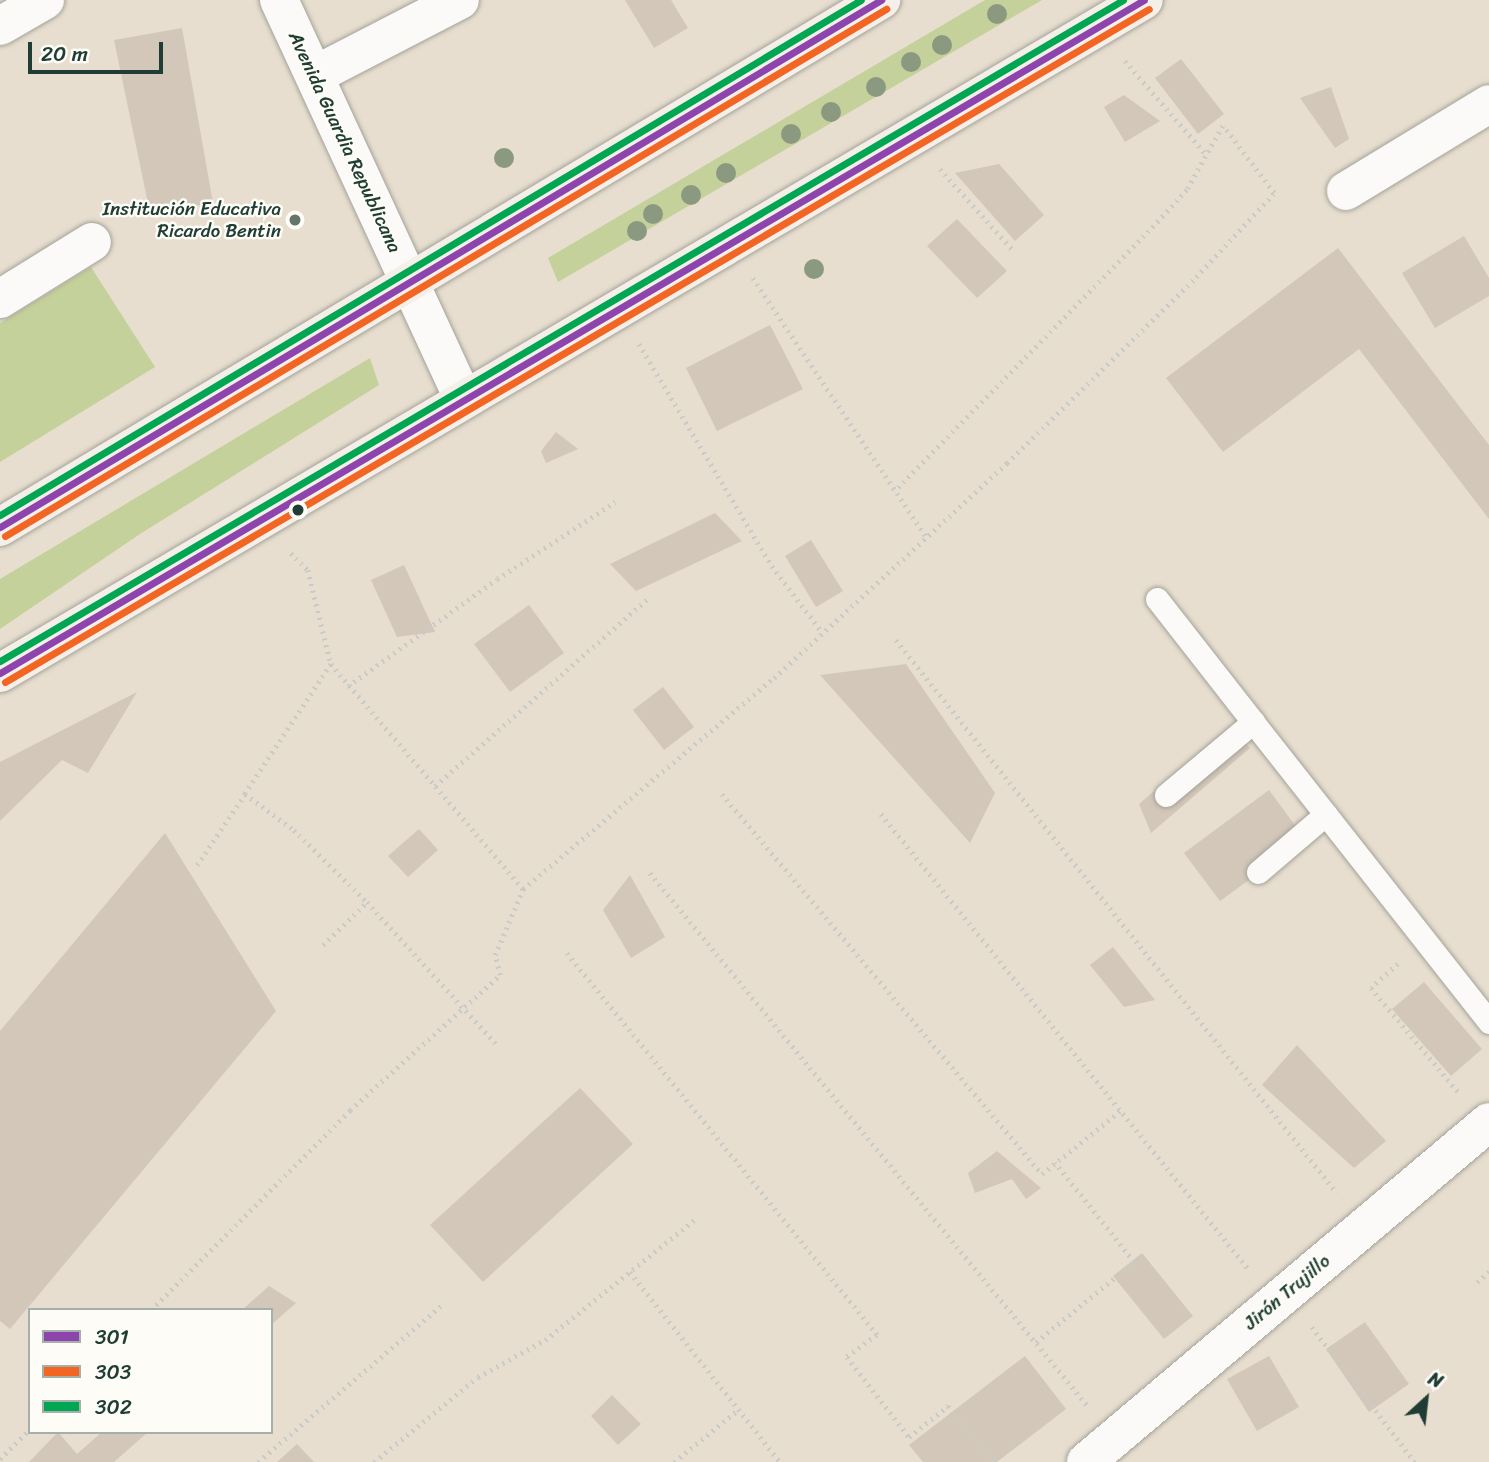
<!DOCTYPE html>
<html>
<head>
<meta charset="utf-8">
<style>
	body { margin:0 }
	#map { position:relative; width:1489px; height:1462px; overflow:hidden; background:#e7decf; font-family:Sriracha,sans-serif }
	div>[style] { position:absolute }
	.green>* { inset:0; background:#c5d19a }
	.building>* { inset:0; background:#d3c7b9 }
	.path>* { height:4.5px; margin-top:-2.25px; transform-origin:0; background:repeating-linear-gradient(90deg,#cacac6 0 2px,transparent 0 7px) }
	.roads { filter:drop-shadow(0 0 2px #a4a399) drop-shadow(0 0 2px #a4a399) }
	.service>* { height:23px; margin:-11.5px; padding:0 11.5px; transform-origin:11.5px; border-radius:11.5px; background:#fbfaf8 }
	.minor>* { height:38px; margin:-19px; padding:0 19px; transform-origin:19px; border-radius:19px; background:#fbfaf8 }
	.tertiary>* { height:38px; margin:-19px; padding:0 19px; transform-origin:19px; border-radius:19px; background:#fbfaf8 }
	.secondary>* { height:38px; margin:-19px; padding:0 19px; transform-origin:19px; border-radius:19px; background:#f4f0e9 }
	.bus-1>* { height:7px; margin:-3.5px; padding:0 3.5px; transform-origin:3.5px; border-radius:3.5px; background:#8e44ad }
	.bus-2>* { height:7px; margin:-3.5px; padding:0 3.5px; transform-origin:3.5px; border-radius:3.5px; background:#f26522 }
	.bus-3>* { height:7px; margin:-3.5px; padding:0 3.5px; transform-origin:3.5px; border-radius:3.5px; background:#00a651 }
	.trees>* { width:20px; height:20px; margin:-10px; border-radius:50%; background:#8c9981 }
	.dots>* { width:19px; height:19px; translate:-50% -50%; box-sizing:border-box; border:4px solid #fdfcf7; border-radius:50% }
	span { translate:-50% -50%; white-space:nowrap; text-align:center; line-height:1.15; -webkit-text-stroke:5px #fdfcf7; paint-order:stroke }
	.street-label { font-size:19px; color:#1f3d34 }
	.poi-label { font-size:19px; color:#1f3d34 }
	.right { translate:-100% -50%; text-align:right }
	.legend { position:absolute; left:28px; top:1308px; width:245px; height:126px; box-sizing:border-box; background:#fdfcf7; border:2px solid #a4b0a9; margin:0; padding:9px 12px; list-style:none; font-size:21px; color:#1f3d34 }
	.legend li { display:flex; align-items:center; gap:14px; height:35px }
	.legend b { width:35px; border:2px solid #a4b0a9 }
	.north { position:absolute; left:1391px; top:1364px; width:70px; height:70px; -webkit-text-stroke:5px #fdfcf7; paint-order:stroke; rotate:27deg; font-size:19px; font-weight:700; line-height:28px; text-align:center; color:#1f3d34 }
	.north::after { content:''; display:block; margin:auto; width:24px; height:32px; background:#1f3d34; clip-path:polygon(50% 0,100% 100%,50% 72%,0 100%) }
	.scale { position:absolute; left:28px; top:42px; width:135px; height:32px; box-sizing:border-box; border:4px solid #1f3d34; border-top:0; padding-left:9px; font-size:21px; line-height:24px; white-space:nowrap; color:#1f3d34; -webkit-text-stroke:5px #fdfcf7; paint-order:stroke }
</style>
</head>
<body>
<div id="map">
	<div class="green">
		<i style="clip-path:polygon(985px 0,1042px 0,558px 282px,548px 258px)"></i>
		<i style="clip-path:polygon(91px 267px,155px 367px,0 462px,0 323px)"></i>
		<i style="clip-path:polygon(370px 358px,379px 385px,140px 534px,0 629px,0 579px)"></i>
	</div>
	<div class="building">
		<i style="clip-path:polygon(625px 0,671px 0,688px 28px,654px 48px)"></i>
		<i style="clip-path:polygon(182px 28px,213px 203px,150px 213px,114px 40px)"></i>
		<i style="clip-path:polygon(1181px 59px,1224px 114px,1198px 134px,1155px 78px)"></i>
		<i style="clip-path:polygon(1331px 87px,1349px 139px,1335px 148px,1300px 98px)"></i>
		<i style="clip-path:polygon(1124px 95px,1160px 121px,1125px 142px,1104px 107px)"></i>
		<i style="clip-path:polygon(999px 164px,1044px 215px,1015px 241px,955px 173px)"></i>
		<i style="clip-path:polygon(957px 219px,1007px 271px,977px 298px,927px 246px)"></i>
		<i style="clip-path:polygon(1464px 236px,1489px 278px,1489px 296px,1435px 328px,1402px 273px)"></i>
		<i style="clip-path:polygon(1338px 248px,1489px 445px,1489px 519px,1359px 349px,1223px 452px,1166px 378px)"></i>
		<i style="clip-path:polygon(770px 325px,803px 389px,717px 431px,686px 368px)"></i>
		<i style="clip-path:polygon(556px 432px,578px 449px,546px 463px,541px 451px)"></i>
		<i style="clip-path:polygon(715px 513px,742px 541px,636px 591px,610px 564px)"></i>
		<i style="clip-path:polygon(811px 540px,843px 591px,816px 607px,785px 556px)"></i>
		<i style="clip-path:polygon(404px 565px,435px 632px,397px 637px,371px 580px)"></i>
		<i style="clip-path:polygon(529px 605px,564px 653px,510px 692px,474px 644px)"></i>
		<i style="clip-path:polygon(906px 664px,995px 793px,970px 843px,820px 675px)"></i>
		<i style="clip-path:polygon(663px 687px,694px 727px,664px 750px,633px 710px)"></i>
		<i style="clip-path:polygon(137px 692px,88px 773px,62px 760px,0 821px,0 762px)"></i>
		<i style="clip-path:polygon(1230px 726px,1250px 748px,1151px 833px,1139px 804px)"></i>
		<i style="clip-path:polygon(1269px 790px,1305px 839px,1220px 901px,1184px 853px)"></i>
		<i style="clip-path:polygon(419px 829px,438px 850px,408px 877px,388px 856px)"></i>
		<i style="clip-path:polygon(165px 833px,276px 1011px,10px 1329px,0 1321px,0 1031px)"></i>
		<i style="clip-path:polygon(630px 875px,665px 937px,631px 958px,603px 910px)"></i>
		<i style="clip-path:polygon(1113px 947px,1155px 1000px,1124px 1007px,1090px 965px)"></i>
		<i style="clip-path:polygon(1424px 982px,1482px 1049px,1451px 1076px,1392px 1009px)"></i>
		<i style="clip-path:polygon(1297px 1045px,1386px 1141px,1354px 1168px,1262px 1085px)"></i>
		<i style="clip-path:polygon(580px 1088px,633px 1144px,483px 1282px,430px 1225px)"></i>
		<i style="clip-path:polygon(997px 1151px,1041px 1188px,1026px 1199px,1012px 1179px,975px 1193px,968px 1173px)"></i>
		<i style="clip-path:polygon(1142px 1253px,1193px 1316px,1164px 1339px,1113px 1276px)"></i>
		<i style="clip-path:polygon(269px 1286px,296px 1303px,271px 1325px,271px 1310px,242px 1310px)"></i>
		<i style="clip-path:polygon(1365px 1322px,1409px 1384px,1369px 1412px,1326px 1349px)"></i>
		<i style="clip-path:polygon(1025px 1356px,1066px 1409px,997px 1462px,923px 1462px,909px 1445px)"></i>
		<i style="clip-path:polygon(1269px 1356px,1299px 1407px,1257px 1431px,1227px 1379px)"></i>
		<i style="clip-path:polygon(612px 1395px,641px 1424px,618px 1445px,591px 1416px)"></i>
		<i style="clip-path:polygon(58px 1432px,77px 1454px,102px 1432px,148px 1432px,114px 1462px,29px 1462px)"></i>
		<i style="clip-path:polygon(297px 1444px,314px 1462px,277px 1462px)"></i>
	</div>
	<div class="path">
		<i style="left:1125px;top:61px;width:122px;rotate:49deg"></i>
		<i style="left:940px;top:169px;width:108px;rotate:48deg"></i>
		<i style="left:753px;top:278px;width:311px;rotate:56.2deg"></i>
		<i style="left:639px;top:344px;width:259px;rotate:59.1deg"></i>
		<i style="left:772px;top:566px;width:83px;rotate:52.9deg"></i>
		<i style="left:291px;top:553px;width:24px;rotate:45deg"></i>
		<i style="left:308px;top:570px;width:97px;rotate:76.3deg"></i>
		<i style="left:331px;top:664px;width:296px;rotate:49.5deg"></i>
		<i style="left:523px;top:889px;width:328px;rotate:-40.1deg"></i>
		<i style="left:774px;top:678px;width:317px;rotate:-42.7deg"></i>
		<i style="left:1007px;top:463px;width:265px;rotate:-44.5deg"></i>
		<i style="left:1196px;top:277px;width:115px;rotate:-47.1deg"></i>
		<i style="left:1274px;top:193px;width:84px;rotate:-127.3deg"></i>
		<i style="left:1223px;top:126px;width:73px;rotate:119.4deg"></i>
		<i style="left:1187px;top:190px;width:49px;rotate:132.5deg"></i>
		<i style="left:1154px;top:226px;width:371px;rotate:134.3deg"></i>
		<i style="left:896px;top:640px;width:707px;rotate:51.43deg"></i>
		<i style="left:331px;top:664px;width:156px;rotate:123.5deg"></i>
		<i style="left:245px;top:794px;width:61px;rotate:36.3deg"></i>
		<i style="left:294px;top:830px;width:103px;rotate:44.6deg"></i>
		<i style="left:367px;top:902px;width:192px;rotate:47.7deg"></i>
		<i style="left:348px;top:686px;width:183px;rotate:-35.7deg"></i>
		<i style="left:497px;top:579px;width:141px;rotate:-33.1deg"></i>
		<i style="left:435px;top:786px;width:283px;rotate:-41.4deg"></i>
		<i style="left:722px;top:794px;width:497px;rotate:49.9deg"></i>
		<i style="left:1042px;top:1174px;width:100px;rotate:-38.9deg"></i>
		<i style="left:881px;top:814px;width:587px;rotate:51.08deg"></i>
		<i style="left:197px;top:865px;width:86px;rotate:-55.9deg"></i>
		<i style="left:650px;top:873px;width:688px;rotate:50.6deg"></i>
		<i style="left:323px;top:945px;width:62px;rotate:-44.3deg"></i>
		<i style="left:567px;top:953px;width:492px;rotate:50.9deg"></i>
		<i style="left:877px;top:1335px;width:37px;rotate:144deg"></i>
		<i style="left:847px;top:1357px;width:101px;rotate:52.2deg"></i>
		<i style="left:909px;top:1437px;width:50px;rotate:-38.5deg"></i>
		<i style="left:948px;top:1406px;width:72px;rotate:51.2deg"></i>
		<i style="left:1398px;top:964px;width:36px;rotate:138deg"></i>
		<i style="left:1371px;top:988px;width:137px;rotate:50deg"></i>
		<i style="left:630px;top:1272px;width:242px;rotate:51.7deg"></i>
		<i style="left:1477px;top:1282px;width:16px;rotate:-40deg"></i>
		<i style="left:151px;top:1310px;width:282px;rotate:-45.1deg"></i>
		<i style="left:350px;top:1110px;width:202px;rotate:-42deg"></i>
		<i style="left:500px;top:975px;width:21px;rotate:-104deg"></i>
		<i style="left:495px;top:955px;width:72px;rotate:-67deg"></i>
		<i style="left:1312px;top:1327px;width:170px;rotate:52.7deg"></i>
		<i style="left:1036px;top:1342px;width:127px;rotate:-39.2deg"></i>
		<i style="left:1134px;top:1262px;width:127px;rotate:-128.6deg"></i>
		<i style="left:0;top:1459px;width:42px;rotate:-45deg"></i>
		<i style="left:258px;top:1462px;width:245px;rotate:-40.5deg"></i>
		<i style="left:374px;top:1462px;width:134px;rotate:-39.3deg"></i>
		<i style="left:478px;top:1377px;width:77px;rotate:-28.9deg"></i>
		<i style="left:545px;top:1340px;width:191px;rotate:-38.8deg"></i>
		<i style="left:674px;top:1462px;width:82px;rotate:-39.1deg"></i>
	</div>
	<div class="roads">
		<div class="service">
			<i style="left:1157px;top:599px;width:156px;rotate:52deg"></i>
			<i style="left:1166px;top:795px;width:114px;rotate:-40deg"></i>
			<i style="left:1253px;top:722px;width:382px;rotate:51.8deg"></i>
			<i style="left:1258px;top:872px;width:89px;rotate:-40.5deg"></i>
		</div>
		<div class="minor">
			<i style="left:0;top:26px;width:52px;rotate:-30deg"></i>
			<i style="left:315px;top:75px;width:163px;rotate:-27.3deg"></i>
			<i style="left:1346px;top:191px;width:167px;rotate:-31.3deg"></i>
			<i style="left:0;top:299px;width:108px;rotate:-31.8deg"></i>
			<i style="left:1086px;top:1462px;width:527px;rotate:-40.15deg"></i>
		</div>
		<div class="tertiary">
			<i style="left:279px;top:0;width:439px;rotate:65.2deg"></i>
		</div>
		<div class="secondary">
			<i style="left:0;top:527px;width:1027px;rotate:-30.89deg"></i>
			<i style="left:0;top:673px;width:1327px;rotate:-30.47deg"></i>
		</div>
	</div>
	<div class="bus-1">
		<i style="left:0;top:527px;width:1027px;rotate:-30.89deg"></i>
		<i style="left:0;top:673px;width:1327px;rotate:-30.47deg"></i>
	</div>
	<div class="bus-2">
		<i style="left:5px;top:536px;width:1027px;rotate:-30.89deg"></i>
		<i style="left:5px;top:682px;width:1327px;rotate:-30.47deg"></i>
	</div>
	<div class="bus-3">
		<i style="left:0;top:515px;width:1003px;rotate:-30.89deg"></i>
		<i style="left:0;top:661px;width:1303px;rotate:-30.48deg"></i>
	</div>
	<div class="trees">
		<i style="left:997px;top:14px"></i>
		<i style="left:942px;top:45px"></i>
		<i style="left:911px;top:62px"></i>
		<i style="left:876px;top:87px"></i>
		<i style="left:831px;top:112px"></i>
		<i style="left:791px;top:134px"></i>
		<i style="left:504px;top:158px"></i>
		<i style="left:726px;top:173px"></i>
		<i style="left:691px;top:195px"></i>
		<i style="left:653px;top:214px"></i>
		<i style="left:637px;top:231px"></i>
		<i style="left:814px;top:269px"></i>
	</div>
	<div class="dots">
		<i style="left:295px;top:220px;background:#65756a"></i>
		<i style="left:298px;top:510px;background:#1f3d34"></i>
	</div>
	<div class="street-label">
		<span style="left:345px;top:142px;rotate:65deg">Avenida Guardia Republicana</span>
		<span style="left:1287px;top:1292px;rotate:-40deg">Jirón Trujillo</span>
	</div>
	<div class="poi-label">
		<span class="right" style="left:281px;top:220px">Institución Educativa<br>Ricardo Bentin</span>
	</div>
	<ul class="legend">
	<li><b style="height:9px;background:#8e44ad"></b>301</li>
	<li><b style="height:9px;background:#f26522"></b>303</li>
	<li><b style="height:9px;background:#00a651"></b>302</li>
	</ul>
	<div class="north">N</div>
	<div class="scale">20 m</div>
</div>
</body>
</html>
